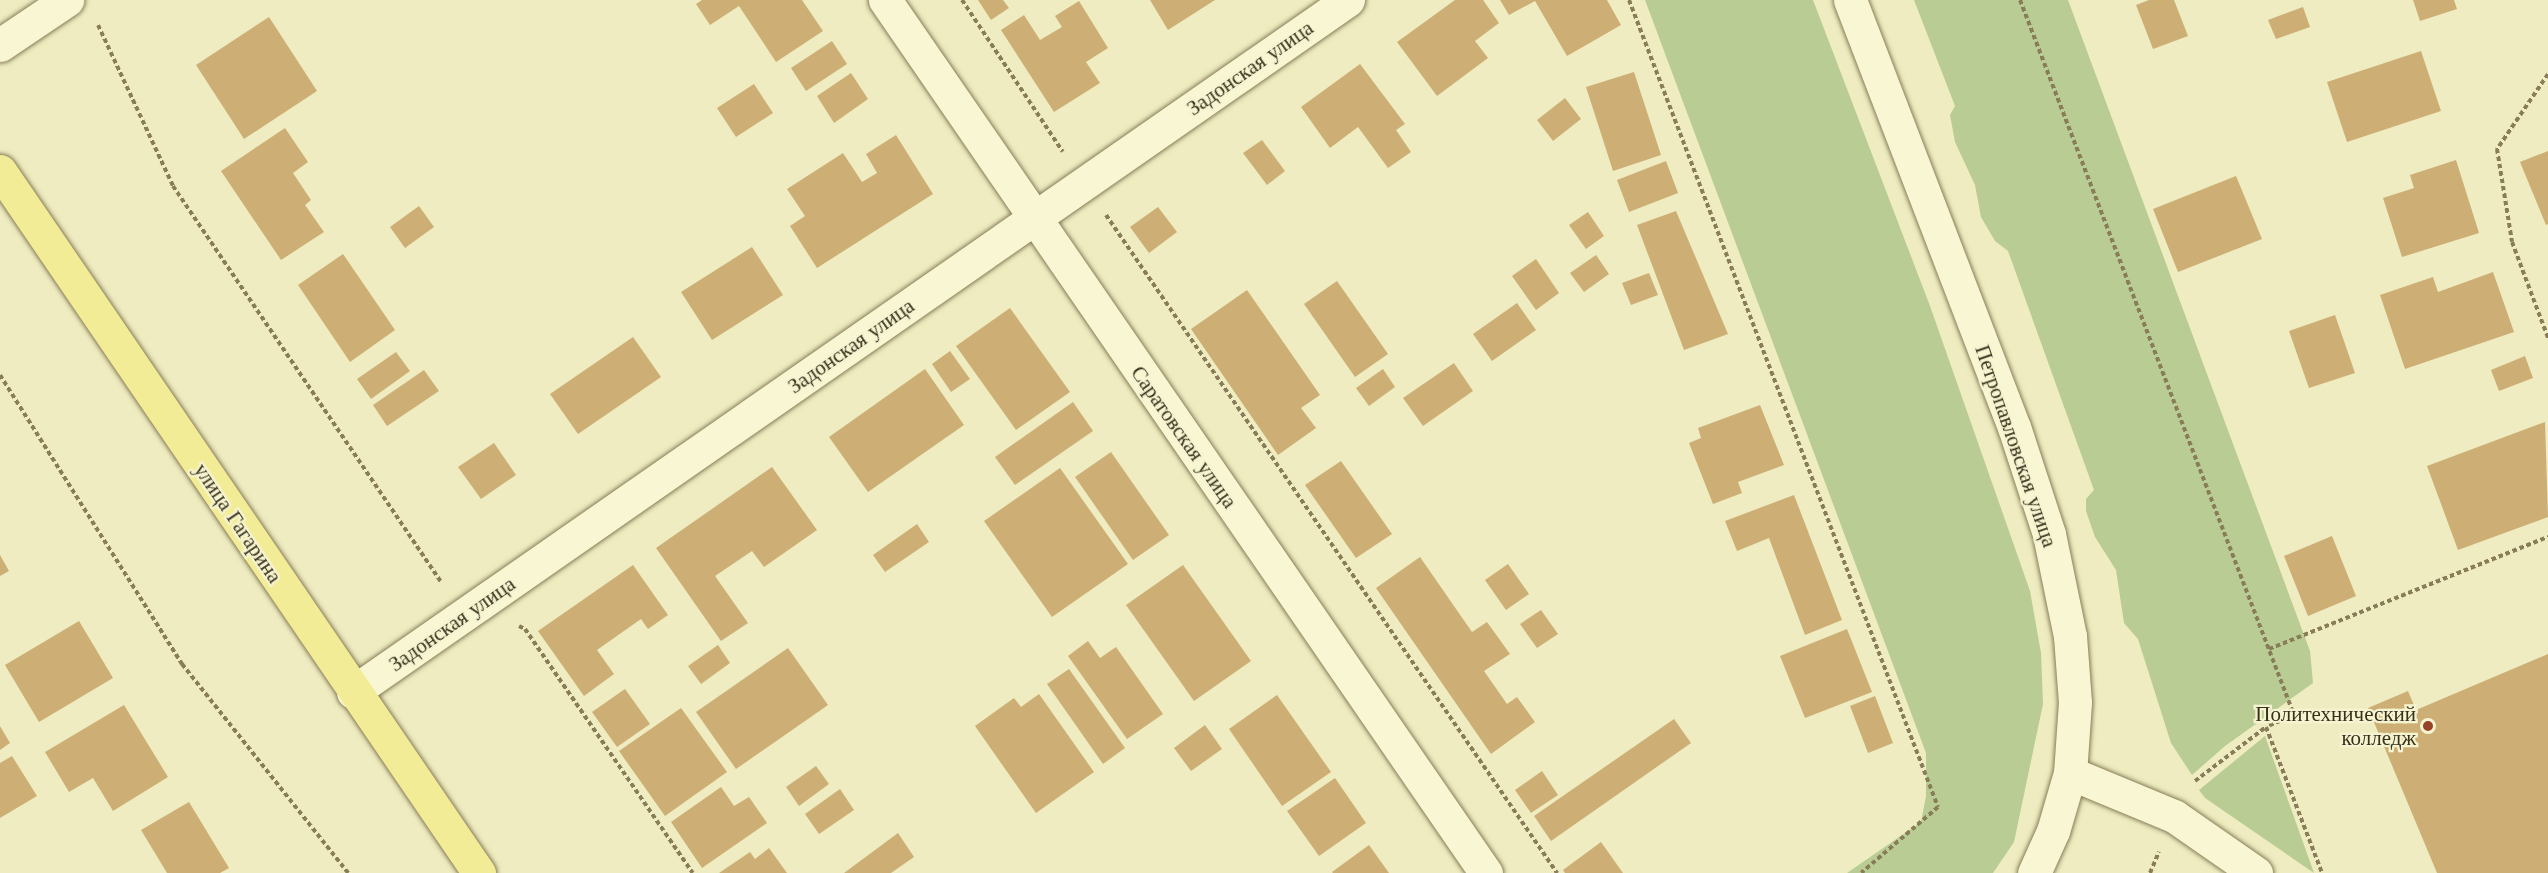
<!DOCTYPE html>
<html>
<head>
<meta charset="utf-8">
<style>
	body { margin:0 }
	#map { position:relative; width:2548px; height:873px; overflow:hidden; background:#eeecc0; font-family:"Libre Baskerville",serif }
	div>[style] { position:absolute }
	.green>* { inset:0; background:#b8cc94 }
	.building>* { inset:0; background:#cdaf75 }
	.path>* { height:4px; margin-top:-2px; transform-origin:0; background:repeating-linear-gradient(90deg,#887d58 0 4.5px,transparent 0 7.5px) }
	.roads { filter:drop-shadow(0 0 2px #887d58) drop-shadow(0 0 2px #887d58) }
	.street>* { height:33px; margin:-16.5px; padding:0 16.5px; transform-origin:16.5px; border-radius:16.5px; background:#f9f7d3 }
	.secondary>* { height:33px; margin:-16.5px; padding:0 16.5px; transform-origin:16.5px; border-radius:16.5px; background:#f9f7d3 }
	.primary>* { height:33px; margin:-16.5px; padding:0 16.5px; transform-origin:16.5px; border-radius:16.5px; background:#f3ec97 }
	.dots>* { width:16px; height:16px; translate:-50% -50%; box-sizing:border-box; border:3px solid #f6f4d0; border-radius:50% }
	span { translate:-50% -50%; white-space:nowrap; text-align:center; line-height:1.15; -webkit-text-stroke:4.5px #f6f4d0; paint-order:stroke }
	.street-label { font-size:21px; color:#37301c }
	.poi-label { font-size:21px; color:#37301c }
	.right { translate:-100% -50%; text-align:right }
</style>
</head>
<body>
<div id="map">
	<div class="green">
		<i style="clip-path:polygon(1645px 0,1813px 0,1930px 306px,2030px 591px,2041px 653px,2043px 704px,2014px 842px,1993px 873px,1847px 873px,1921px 822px,1926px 796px,1926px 753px)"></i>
		<i style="clip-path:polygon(1914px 0,2068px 0,2310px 651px,2313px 683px,2225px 746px,2192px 775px,2171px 743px,2138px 639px,2124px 623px,2116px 570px,2095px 537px,2086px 511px,2086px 499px,2094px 490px,2008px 251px,1995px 241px,1981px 217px,1975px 185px,1955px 142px,1950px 115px,1955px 106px)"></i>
		<i style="clip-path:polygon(2265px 736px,2314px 873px,2205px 798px,2199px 790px)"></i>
	</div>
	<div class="building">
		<i style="clip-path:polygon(702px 0,802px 0,823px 31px,776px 62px,739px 6px,710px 25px,696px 4px)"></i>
		<i style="clip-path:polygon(978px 0,1003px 0,1009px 8px,991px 20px)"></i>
		<i style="clip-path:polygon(1150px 0,1215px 0,1168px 30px)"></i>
		<i style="clip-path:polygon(1455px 0,1483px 0,1499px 23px,1475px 41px,1488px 58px,1437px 96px,1397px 42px)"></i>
		<i style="clip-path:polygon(1500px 0,1607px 0,1621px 25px,1567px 56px,1535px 1px,1509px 15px)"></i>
		<i style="clip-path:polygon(2149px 0,2174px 0,2188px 36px,2153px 49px,2136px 5px)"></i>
		<i style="clip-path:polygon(2413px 0,2454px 0,2457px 9px,2420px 21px)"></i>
		<i style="clip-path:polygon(1079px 1px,1108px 48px,1086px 62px,1100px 83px,1054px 112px,1001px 30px,1024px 15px,1040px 40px,1062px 27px,1055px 16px)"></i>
		<i style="clip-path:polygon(2303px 7px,2310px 27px,2276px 39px,2268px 20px)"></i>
		<i style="clip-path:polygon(269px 17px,317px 91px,244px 139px,196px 65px)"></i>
		<i style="clip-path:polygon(832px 41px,847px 64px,806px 91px,791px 68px)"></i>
		<i style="clip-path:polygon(2421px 51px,2441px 111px,2347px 142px,2327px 82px)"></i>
		<i style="clip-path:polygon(1360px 64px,1405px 124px,1396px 130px,1411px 152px,1388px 168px,1358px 127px,1330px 148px,1301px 107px)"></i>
		<i style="clip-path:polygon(1634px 72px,1661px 155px,1613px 171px,1586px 87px)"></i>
		<i style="clip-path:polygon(851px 73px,868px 99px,834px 123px,817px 96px)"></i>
		<i style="clip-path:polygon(754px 84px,773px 113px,736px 137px,717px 108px)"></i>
		<i style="clip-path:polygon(1565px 98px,1581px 119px,1553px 141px,1537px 120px)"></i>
		<i style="clip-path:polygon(285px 128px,308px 162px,293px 173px,311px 200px,305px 205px,324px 232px,281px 260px,221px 171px)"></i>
		<i style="clip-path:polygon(896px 135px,933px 194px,817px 268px,790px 226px,805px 216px,787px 189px,843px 153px,862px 182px,877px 173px,866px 154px)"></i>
		<i style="clip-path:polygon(1262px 140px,1285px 171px,1267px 185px,1243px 153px)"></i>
		<i style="clip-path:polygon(2548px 151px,2548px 224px,2546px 225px,2520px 162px)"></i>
		<i style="clip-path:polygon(2456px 160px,2479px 233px,2402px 257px,2383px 198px,2414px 188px,2410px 175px)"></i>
		<i style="clip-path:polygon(1666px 161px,1678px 193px,1629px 212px,1617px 180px)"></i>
		<i style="clip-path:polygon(2236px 176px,2262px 239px,2178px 272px,2153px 209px)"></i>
		<i style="clip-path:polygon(419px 206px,434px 227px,405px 248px,390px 227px)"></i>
		<i style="clip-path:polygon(1158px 207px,1177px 232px,1149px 253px,1130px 227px)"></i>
		<i style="clip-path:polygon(1676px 211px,1728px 334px,1684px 350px,1637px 225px)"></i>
		<i style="clip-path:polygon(1588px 212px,1604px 236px,1586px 249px,1569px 225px)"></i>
		<i style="clip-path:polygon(752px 247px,783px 295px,712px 340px,681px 292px)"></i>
		<i style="clip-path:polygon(343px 254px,395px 330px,350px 362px,298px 285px)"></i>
		<i style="clip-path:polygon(1596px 255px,1609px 274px,1584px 292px,1570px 273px)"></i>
		<i style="clip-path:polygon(1536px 259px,1559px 293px,1536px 310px,1512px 276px)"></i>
		<i style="clip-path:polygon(2493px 272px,2514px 332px,2405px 369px,2380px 295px,2433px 277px,2438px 292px)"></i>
		<i style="clip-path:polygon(1649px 273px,1658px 295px,1631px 305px,1622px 283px)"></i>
		<i style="clip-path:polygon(1337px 281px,1388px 354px,1355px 377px,1304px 304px)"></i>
		<i style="clip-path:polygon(1247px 290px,1320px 395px,1301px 408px,1316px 428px,1278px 455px,1191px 329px)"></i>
		<i style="clip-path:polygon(1517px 303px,1536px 330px,1492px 361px,1473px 334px)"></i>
		<i style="clip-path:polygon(1010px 308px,1070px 392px,1016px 430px,956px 346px)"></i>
		<i style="clip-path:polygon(2335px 315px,2355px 373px,2309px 388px,2289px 331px)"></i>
		<i style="clip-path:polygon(633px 337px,661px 377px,578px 434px,550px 394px)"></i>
		<i style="clip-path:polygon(950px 351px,970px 379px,951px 392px,932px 364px)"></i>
		<i style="clip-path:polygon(396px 352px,410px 371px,371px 399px,357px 379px)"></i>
		<i style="clip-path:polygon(2525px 356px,2533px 378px,2499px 391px,2491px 370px)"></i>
		<i style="clip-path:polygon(1454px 363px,1473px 391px,1423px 426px,1403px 398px)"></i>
		<i style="clip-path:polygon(925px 369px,964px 425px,868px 492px,829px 437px)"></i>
		<i style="clip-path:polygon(1383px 369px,1395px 387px,1369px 406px,1356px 388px)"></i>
		<i style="clip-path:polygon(424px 370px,439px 391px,387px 426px,373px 405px)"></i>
		<i style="clip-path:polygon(1073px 402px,1093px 431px,1015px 485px,995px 457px)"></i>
		<i style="clip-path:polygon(1760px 405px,1784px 465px,1738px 482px,1742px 493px,1713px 504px,1689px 443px,1701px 438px,1698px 428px)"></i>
		<i style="clip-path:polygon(2545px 422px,2548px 517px,2458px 550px,2427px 466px)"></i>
		<i style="clip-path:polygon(494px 443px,516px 475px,481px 499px,458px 467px)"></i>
		<i style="clip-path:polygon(1111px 452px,1169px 535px,1133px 560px,1075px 477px)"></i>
		<i style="clip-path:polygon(1341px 461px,1392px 534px,1356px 558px,1305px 485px)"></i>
		<i style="clip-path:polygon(772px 467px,817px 530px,764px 567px,752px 551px,715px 576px,748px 623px,721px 641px,656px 548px)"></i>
		<i style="clip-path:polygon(1060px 468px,1128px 564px,1052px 617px,984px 521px)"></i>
		<i style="clip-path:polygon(1794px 495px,1842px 620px,1805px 635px,1769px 538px,1737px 551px,1725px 521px)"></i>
		<i style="clip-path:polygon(917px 524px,929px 542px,885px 572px,873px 555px)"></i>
		<i style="clip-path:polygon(2332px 536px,2356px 596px,2308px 616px,2284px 556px)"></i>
		<i style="clip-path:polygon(0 555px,9px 571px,0 576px)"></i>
		<i style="clip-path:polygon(1420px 557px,1472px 632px,1487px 622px,1510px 654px,1484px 671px,1507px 704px,1517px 697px,1535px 722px,1491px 754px,1376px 588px)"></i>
		<i style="clip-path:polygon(1508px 564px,1529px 594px,1506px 610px,1485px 580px)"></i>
		<i style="clip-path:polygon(633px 565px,668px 615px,648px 629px,641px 619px,597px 650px,614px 674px,584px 696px,538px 631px)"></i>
		<i style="clip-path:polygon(1183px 565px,1251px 661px,1194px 701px,1126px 605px)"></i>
		<i style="clip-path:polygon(1541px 610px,1558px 634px,1537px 648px,1520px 624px)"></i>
		<i style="clip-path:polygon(79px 621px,113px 678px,39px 722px,5px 665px)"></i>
		<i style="clip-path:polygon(1847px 629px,1872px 692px,1805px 718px,1780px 656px)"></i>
		<i style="clip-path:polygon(1088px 641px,1100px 658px,1116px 647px,1163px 714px,1127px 739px,1068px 656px)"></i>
		<i style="clip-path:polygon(718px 645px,730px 663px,701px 684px,688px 666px)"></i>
		<i style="clip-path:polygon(788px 648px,828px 705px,736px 769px,696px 712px)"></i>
		<i style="clip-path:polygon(2548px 654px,2548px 873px,2437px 873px,2368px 708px,2408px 691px,2416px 710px)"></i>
		<i style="clip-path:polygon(1069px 669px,1125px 748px,1103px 764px,1047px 684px)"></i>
		<i style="clip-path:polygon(625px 689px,650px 724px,617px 747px,592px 712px)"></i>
		<i style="clip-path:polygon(1039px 694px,1094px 772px,1036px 813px,975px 726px,1014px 698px,1021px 707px)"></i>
		<i style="clip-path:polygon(1277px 695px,1331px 772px,1282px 806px,1229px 729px)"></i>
		<i style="clip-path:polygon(1875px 696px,1893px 743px,1868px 753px,1850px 706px)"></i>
		<i style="clip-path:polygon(124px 705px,168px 777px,113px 811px,93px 778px,69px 792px,45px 752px)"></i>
		<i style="clip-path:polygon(681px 708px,727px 772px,665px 816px,619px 751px)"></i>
		<i style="clip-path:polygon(1674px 719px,1691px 743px,1551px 841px,1534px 816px)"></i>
		<i style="clip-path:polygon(1205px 725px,1222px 749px,1191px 771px,1174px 748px)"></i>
		<i style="clip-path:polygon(0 726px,10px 743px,0 750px)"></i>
		<i style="clip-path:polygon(12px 756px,37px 796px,0 818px,0 763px)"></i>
		<i style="clip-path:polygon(816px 766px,829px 784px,799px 806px,786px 787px)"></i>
		<i style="clip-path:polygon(1542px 771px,1558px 795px,1531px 813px,1515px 790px)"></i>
		<i style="clip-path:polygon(1335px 778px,1366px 823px,1319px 856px,1287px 811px)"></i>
		<i style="clip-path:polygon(721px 787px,734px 806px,749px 797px,767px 823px,702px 868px,671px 822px)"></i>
		<i style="clip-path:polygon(840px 789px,854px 810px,819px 834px,805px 814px)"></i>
		<i style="clip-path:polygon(189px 802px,229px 868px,220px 873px,167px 873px,141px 830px)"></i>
		<i style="clip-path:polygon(898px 833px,914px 857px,891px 873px,844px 873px)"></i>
		<i style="clip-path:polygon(1601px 842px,1623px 873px,1565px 873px,1563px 870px)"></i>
		<i style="clip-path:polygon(1369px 845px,1389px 873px,1333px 873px,1332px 872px)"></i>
		<i style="clip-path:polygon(769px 848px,787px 873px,719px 873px,750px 852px,755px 859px)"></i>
	</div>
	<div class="path">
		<i style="left:962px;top:0;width:182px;rotate:56.4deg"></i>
		<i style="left:1629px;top:0;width:864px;rotate:69.05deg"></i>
		<i style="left:1938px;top:807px;width:101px;rotate:139.4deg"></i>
		<i style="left:2020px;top:0;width:766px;rotate:69.03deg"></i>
		<i style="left:2294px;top:715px;width:30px;rotate:157deg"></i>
		<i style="left:2266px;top:727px;width:156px;rotate:69deg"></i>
		<i style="left:98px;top:25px;width:178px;rotate:65deg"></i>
		<i style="left:173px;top:186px;width:478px;rotate:55.9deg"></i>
		<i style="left:2548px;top:74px;width:91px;rotate:124.2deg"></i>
		<i style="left:2497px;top:149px;width:94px;rotate:80.8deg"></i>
		<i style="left:2512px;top:242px;width:103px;rotate:69.4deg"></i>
		<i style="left:1106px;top:215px;width:798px;rotate:55.57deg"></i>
		<i style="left:0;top:375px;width:342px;rotate:57.8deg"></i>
		<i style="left:182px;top:664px;width:267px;rotate:51.5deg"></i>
		<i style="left:519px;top:626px;width:7px;rotate:27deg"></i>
		<i style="left:525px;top:629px;width:296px;rotate:55.5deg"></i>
		<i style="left:2269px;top:649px;width:301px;rotate:-21.9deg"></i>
		<i style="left:2195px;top:781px;width:89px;rotate:-37.3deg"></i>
		<i style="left:2150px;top:873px;width:23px;rotate:-67deg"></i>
	</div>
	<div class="roads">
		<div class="street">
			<i style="left:885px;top:0;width:1060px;rotate:55.46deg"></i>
			<i style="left:0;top:45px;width:81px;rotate:-33.9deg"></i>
			<i style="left:353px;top:692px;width:1212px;rotate:-34.82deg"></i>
			<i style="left:2070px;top:773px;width:113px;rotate:22.5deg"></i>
			<i style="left:2174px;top:816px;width:100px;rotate:34.8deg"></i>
		</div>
		<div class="secondary">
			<i style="left:1850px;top:0;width:457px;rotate:69deg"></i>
			<i style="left:2014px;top:427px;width:113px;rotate:71.9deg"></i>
			<i style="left:2049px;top:534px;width:104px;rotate:78.4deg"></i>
			<i style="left:2070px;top:636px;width:66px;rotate:85.7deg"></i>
			<i style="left:2075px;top:702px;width:71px;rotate:94deg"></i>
			<i style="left:2070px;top:773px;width:60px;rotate:106.3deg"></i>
			<i style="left:2053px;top:831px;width:46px;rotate:114.3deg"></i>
		</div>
		<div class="primary">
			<i style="left:0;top:171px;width:850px;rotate:55.69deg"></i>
		</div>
	</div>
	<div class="dots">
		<i style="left:2428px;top:726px;background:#974127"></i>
	</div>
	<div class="street-label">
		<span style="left:1250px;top:68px;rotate:-35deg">Задонская улица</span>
		<span style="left:851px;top:346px;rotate:-35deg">Задонская улица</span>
		<span style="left:1184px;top:437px;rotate:55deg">Саратовская улица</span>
		<span style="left:2016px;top:446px;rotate:71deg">Петропавловская улица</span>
		<span style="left:238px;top:523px;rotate:56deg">улица Гагарина</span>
		<span style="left:452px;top:624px;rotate:-35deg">Задонская улица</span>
	</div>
	<div class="poi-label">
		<span class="right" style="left:2416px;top:726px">Политехнический<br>колледж</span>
	</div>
</div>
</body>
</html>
